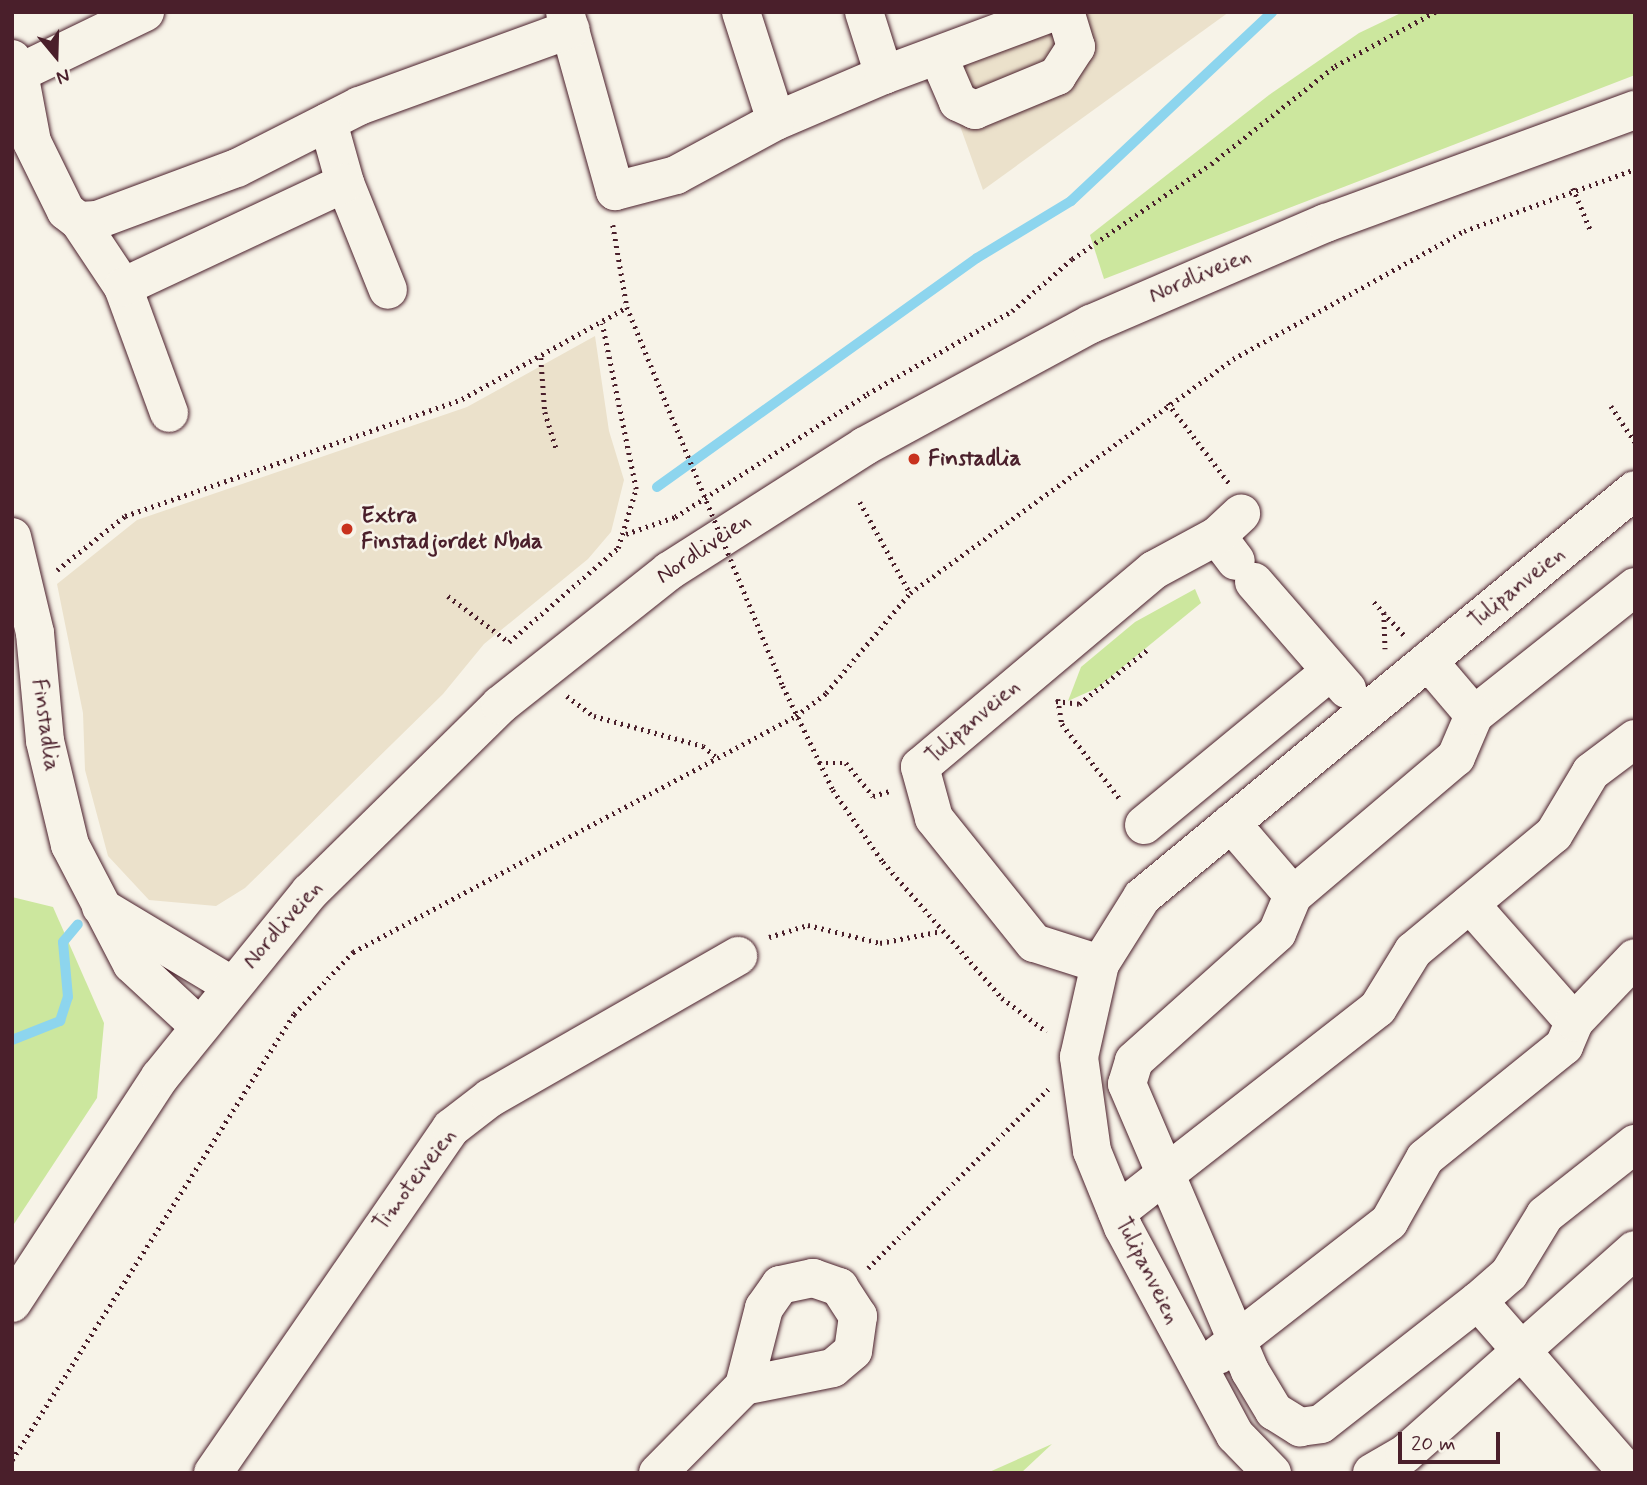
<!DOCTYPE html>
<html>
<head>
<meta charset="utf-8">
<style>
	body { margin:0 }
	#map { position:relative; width:1647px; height:1485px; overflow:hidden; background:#f7f3e8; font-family:Mynerve,sans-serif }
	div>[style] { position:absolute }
	.built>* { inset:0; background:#ebe1cb }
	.green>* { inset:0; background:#cce79e }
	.stream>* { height:10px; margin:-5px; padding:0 5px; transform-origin:5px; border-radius:5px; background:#8dd5ee }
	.path>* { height:4.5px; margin-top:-2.25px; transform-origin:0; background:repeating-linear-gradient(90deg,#4a1f2b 0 2px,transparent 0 7px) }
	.roads { filter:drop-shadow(0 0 2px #4a1f2b) drop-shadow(0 0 2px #4a1f2b) }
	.minor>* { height:38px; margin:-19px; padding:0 19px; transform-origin:19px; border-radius:19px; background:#f7f3e8 }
	.major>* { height:38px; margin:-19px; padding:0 19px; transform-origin:19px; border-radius:19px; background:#f7f3e8 }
	.path-bridge>* { height:4.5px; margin-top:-2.25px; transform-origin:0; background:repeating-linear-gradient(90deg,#4a1f2b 0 2px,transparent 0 7px) }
	.dots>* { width:19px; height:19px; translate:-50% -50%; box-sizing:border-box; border:4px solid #f7f3e8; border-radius:50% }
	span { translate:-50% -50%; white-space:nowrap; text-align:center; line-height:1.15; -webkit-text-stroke:5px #f7f3e8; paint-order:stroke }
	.street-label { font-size:23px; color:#4a1f2b }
	.poi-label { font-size:23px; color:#4a1f2b; font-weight:700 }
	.left { translate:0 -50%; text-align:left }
	.frame { position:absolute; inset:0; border:14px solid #4a1f2b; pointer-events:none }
	.north { position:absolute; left:21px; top:21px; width:70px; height:70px; -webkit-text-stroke:5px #f7f3e8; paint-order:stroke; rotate:161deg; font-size:19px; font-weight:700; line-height:28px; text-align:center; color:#4a1f2b }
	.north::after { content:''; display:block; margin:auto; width:24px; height:32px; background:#4a1f2b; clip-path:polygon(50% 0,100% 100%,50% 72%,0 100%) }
	.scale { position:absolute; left:1398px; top:1432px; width:102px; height:32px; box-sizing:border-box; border:4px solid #4a1f2b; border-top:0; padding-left:9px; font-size:21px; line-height:24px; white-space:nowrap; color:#4a1f2b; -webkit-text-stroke:5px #f7f3e8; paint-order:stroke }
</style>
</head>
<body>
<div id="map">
	<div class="built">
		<i style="clip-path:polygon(1013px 12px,1229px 12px,983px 190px,931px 45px)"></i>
		<i style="clip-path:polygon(595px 336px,609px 431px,624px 480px,611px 532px,588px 559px,484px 644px,443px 694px,245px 888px,216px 906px,149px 900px,108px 856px,85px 770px,83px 713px,57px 584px,137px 520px,467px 407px)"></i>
	</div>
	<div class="green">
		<i style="clip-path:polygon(1403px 12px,1635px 12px,1635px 75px,1104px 279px,1090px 235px,1269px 95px,1359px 33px)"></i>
		<i style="clip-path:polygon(1195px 589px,1201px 603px,1097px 688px,1068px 701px,1081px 667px,1135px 622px)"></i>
		<i style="clip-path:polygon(12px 897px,53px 907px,104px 1023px,97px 1098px,12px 1227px)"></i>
		<i style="clip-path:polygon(1052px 1444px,1021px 1473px,987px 1473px)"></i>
	</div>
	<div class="stream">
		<i style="left:657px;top:487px;width:393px;rotate:-35.6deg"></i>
		<i style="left:977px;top:258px;width:110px;rotate:-31.2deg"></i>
		<i style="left:1071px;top:201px;width:276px;rotate:-43.2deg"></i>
		<i style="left:12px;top:1040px;width:52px;rotate:-21.6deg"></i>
		<i style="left:60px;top:1021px;width:25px;rotate:-72deg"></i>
		<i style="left:68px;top:997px;width:55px;rotate:-95.2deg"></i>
		<i style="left:63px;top:942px;width:23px;rotate:-50deg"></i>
	</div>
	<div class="path">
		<i style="left:1573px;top:188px;width:47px;rotate:67.3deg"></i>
		<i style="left:613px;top:225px;width:83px;rotate:80.3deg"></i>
		<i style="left:627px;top:307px;width:119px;rotate:67.8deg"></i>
		<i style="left:541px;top:358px;width:54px;rotate:85.8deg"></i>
		<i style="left:545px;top:412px;width:41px;rotate:72.9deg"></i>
		<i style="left:1168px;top:403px;width:101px;rotate:52.7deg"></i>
		<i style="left:1611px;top:406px;width:43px;rotate:56.3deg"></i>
		<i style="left:860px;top:502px;width:104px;rotate:61.2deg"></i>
		<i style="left:626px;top:534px;width:52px;rotate:-19.1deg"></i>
		<i style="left:675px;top:517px;width:228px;rotate:-32.6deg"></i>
		<i style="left:867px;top:394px;width:167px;rotate:-29.8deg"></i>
		<i style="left:1012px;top:311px;width:79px;rotate:-40.9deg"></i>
		<i style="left:1072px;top:259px;width:168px;rotate:-34.4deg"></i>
		<i style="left:1211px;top:164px;width:158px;rotate:-38.3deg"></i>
		<i style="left:1335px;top:66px;width:114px;rotate:-28.4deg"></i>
		<i style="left:57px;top:570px;width:87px;rotate:-38.5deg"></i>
		<i style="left:125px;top:516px;width:357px;rotate:-19.1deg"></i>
		<i style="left:462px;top:399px;width:189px;rotate:-29.1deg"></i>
		<i style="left:448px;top:596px;width:76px;rotate:37deg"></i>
		<i style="left:509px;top:642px;width:144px;rotate:-40.8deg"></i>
		<i style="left:618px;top:548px;width:62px;rotate:-73deg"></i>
		<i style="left:636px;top:489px;width:169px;rotate:-101.6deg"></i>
		<i style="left:1374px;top:602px;width:45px;rotate:47.7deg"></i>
		<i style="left:1384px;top:613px;width:36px;rotate:88deg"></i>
		<i style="left:783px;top:686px;width:115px;rotate:64.3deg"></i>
		<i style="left:833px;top:790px;width:88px;rotate:55.2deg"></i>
		<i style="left:883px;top:862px;width:181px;rotate:48.8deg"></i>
		<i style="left:1002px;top:998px;width:56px;rotate:37.1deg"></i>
		<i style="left:567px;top:696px;width:34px;rotate:37deg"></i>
		<i style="left:594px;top:716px;width:113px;rotate:15.4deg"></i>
		<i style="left:703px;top:746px;width:17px;rotate:40deg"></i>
		<i style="left:1058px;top:699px;width:25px;rotate:81deg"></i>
		<i style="left:1062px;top:724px;width:95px;rotate:52.3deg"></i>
		<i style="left:1056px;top:701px;width:23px;rotate:7deg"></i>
		<i style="left:1079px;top:704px;width:87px;rotate:-38.5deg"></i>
		<i style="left:819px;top:763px;width:27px"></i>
		<i style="left:846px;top:763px;width:43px;rotate:50.7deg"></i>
		<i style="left:873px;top:796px;width:17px;rotate:-17deg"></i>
		<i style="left:769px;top:937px;width:41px;rotate:-17.1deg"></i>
		<i style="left:808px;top:925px;width:74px;rotate:14deg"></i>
		<i style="left:880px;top:943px;width:63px;rotate:-11deg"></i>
		<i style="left:868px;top:1268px;width:254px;rotate:-44.8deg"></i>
		<i style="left:12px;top:1460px;width:528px;rotate:-57.7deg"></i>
		<i style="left:294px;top:1014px;width:86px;rotate:-46.4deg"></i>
		<i style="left:353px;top:952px;width:502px;rotate:-28.05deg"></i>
		<i style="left:796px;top:716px;width:38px;rotate:-37deg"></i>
		<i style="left:826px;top:693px;width:131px;rotate:-50deg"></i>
		<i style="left:910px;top:593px;width:399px;rotate:-35.9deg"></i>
		<i style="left:1233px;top:359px;width:264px;rotate:-29deg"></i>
		<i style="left:1464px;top:231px;width:182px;rotate:-19.9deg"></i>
	</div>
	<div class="roads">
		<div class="minor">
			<i style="left:565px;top:12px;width:186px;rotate:74.4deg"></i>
			<i style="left:615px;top:191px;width:63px;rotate:-14.7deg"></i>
			<i style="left:676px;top:175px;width:114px;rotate:-28.4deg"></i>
			<i style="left:776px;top:121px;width:117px;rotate:-23.1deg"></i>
			<i style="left:884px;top:75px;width:66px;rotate:-107.6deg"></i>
			<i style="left:741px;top:12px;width:114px;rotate:72.2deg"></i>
			<i style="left:939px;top:58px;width:48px;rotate:66.6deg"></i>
			<i style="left:958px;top:102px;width:19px;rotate:25deg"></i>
			<i style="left:975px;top:110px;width:89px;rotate:-22.5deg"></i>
			<i style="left:1057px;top:76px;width:35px;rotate:-57deg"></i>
			<i style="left:1076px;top:47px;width:37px;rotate:-107deg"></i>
			<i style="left:12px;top:59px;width:16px;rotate:63deg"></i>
			<i style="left:19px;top:73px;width:140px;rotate:-25.8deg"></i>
			<i style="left:19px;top:73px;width:70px;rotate:79.3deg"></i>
			<i style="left:32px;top:142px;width:77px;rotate:63.8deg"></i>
			<i style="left:66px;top:211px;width:16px;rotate:38deg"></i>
			<i style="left:79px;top:221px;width:18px;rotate:-3deg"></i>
			<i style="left:97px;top:220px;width:149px;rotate:-20.4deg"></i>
			<i style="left:237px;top:168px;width:137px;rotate:-26.9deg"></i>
			<i style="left:359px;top:106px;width:225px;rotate:-20deg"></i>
			<i style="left:884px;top:75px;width:180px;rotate:-20.4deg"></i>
			<i style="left:328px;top:122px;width:63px;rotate:74.4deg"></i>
			<i style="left:345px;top:183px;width:115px;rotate:68.1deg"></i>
			<i style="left:79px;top:221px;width:79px;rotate:56.3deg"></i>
			<i style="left:123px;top:287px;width:134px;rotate:69.9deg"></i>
			<i style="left:123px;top:287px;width:245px;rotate:-25.1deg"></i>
			<i style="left:1217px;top:536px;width:31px;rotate:53deg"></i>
			<i style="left:12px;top:537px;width:99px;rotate:76.5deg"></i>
			<i style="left:35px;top:633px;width:108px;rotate:84.7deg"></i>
			<i style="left:45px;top:741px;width:107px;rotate:76.5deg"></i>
			<i style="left:70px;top:845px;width:134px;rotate:62.5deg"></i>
			<i style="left:132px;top:964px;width:91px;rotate:42.8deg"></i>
			<i style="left:1254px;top:582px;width:142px;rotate:49deg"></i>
			<i style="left:1635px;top:587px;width:206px;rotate:141.5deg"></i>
			<i style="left:1474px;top:715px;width:46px;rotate:113.2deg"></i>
			<i style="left:1456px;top:757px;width:214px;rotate:139.7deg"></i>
			<i style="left:1293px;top:895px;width:41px;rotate:112.8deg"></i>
			<i style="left:1277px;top:933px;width:192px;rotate:138.2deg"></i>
			<i style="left:1134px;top:1061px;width:24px;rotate:107deg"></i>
			<i style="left:1127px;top:1084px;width:312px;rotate:66.8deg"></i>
			<i style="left:1250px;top:1371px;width:47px;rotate:59deg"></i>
			<i style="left:1274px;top:1411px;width:31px;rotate:32deg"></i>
			<i style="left:1300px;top:1427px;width:21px;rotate:-8deg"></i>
			<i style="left:1321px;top:1424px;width:199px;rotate:-38.1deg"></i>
			<i style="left:1478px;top:1301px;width:41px;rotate:-41.1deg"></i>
			<i style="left:1509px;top:1274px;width:69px;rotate:-58.6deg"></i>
			<i style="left:1545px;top:1215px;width:115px;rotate:-38.3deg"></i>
			<i style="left:1428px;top:661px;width:71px;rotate:49.6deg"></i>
			<i style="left:1231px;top:823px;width:95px;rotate:49.3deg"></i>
			<i style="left:1144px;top:825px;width:242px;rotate:-39.5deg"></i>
			<i style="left:1470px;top:904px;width:157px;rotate:48.6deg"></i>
			<i style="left:101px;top:907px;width:152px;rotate:31deg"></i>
			<i style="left:1100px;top:964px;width:69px;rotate:-162.3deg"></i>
			<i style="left:1034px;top:943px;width:160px;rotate:-128.7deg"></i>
			<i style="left:934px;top:818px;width:53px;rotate:-105.4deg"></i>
			<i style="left:920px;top:767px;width:306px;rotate:-40.1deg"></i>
			<i style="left:1154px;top:570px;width:72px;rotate:-28.4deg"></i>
			<i style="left:1217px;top:536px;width:33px;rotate:-43deg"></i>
			<i style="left:1117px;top:1212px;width:331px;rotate:-38deg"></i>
			<i style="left:1378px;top:1008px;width:67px;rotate:-58.4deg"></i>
			<i style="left:1413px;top:951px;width:183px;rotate:-39.7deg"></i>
			<i style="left:1554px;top:834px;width:72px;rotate:-59.2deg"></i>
			<i style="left:1591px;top:772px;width:55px;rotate:-36.9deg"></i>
			<i style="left:1478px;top:1301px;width:228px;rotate:48.9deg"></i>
			<i style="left:1218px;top:1355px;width:217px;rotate:-37.9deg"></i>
			<i style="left:1389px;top:1222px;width:73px;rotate:-60.6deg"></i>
			<i style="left:1425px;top:1158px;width:179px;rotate:-38.9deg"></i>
			<i style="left:1564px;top:1046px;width:26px;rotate:-67deg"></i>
			<i style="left:1574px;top:1022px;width:88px;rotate:-46.4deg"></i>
			<i style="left:213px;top:1473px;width:419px;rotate:-55.4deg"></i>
			<i style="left:451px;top:1128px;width:49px;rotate:-37.6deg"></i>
			<i style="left:490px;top:1098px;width:286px;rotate:-29.8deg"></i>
			<i style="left:658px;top:1473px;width:122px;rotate:-45.3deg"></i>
			<i style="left:744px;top:1386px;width:81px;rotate:-75.6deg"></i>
			<i style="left:764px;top:1308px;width:28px;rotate:-55deg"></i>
			<i style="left:780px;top:1285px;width:34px;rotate:-12deg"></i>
			<i style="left:813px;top:1278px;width:28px;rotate:19deg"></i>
			<i style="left:839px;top:1287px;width:35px;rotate:57deg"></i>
			<i style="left:858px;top:1316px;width:35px;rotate:98deg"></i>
			<i style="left:853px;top:1351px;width:26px;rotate:140deg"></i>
			<i style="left:833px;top:1368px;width:91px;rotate:168.6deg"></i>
			<i style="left:1272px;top:1473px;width:53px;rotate:-134.2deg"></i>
			<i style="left:1235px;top:1435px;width:236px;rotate:-118.3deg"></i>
			<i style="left:1123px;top:1227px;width:82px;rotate:-112.2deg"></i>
			<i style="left:1092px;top:1151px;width:95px;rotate:-97.9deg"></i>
			<i style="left:1079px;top:1057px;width:95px;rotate:-77.3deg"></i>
			<i style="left:1100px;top:964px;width:79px;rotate:-57.9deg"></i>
			<i style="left:1142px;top:897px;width:639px;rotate:-39.54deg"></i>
			<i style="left:1372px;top:1473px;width:38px;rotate:-30deg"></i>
			<i style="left:1405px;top:1454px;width:307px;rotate:-41.6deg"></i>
		</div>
		<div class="major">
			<i style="left:12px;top:1303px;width:270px;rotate:-56.8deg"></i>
			<i style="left:160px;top:1077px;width:238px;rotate:-51deg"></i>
			<i style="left:310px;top:892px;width:267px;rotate:-44.5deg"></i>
			<i style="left:500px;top:705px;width:216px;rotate:-38.4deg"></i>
			<i style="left:669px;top:571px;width:232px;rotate:-32.5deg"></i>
			<i style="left:865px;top:446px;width:257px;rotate:-28.4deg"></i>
			<i style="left:1091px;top:324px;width:256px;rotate:-23.3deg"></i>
			<i style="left:1326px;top:223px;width:329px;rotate:-20.1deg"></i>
		</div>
	</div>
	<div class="path-bridge">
		<i style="left:672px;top:417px;width:291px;rotate:67.6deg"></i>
	</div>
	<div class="dots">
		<i style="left:914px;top:459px;background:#c8321e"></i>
		<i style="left:347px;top:529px;background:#c8321e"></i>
	</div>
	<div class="street-label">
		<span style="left:1200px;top:276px;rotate:-23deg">Nordliveien</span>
		<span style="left:704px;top:549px;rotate:-34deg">Nordliveien</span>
		<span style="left:1517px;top:588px;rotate:-39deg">Tulipanveien</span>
		<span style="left:973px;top:722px;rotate:-41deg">Tulipanveien</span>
		<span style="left:45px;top:725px;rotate:82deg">Finstadlia</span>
		<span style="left:283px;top:925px;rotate:-49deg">Nordliveien</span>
		<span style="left:415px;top:1180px;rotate:-53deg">Timoteiveien</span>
		<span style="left:1147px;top:1271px;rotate:63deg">Tulipanveien</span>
	</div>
	<div class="poi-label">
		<span class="left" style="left:928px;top:459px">Finstadlia</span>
		<span class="left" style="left:361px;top:529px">Extra<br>Finstadjordet Nbda</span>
	</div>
	<div class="frame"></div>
	<div class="north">N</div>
	<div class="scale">20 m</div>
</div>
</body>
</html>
